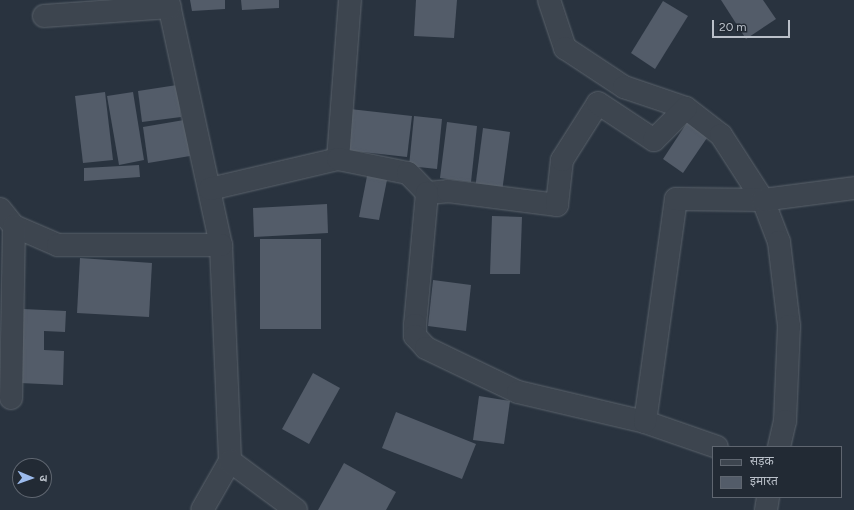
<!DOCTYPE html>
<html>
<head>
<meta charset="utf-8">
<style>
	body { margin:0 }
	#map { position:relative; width:854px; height:510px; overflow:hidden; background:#29333f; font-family:Figtree,"Noto Sans Devanagari",sans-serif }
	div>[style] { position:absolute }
	.building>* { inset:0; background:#535c69 }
	.roads { filter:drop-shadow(0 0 1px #5b636c) drop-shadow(0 0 1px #5b636c) }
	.minor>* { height:22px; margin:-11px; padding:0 11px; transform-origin:11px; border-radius:11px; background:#3d454f }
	span { translate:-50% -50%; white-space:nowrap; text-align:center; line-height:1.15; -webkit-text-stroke:3px #222a34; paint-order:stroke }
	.legend { position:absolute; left:712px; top:446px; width:130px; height:52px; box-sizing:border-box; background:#222a34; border:1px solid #5f6670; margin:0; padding:5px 7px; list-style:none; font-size:12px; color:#bac0c9 }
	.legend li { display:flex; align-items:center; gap:8px; height:20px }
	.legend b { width:20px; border:1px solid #5f6670 }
	.north { position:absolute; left:12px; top:458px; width:40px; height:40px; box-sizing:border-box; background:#222a34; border:1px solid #5f6670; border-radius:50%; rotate:92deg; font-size:11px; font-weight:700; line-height:16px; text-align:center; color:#bac0c9 }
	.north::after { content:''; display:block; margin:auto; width:14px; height:18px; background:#9cbbed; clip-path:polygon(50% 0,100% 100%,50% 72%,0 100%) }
	.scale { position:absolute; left:712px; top:20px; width:78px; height:18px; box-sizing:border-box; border:2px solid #bac0c9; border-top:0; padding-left:5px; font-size:12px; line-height:14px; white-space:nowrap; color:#bac0c9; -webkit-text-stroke:3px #222a34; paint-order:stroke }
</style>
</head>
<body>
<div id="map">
	<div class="building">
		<i style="clip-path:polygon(190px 0,225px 0,225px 9px,192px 11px)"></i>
		<i style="clip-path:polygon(241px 0,279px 0,279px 8px,242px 10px)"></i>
		<i style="clip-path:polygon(416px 0,457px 0,454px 38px,414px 36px)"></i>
		<i style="clip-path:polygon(721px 0,763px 0,776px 19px,746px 39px)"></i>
		<i style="clip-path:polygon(663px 1px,688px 16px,655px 69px,631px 53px)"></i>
		<i style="clip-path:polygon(177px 85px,181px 117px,142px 122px,138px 91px)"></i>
		<i style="clip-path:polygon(105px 92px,113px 160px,83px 163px,75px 96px)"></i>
		<i style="clip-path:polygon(133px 92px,144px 160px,119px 165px,107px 96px)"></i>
		<i style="clip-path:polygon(350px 109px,412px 116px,407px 157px,345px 150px)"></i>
		<i style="clip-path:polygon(414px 116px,442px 119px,437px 169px,409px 166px)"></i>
		<i style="clip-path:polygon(690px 118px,711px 132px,683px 173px,663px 159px)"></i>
		<i style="clip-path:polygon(184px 120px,190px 156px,148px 163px,143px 127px)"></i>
		<i style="clip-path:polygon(447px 122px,477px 126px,471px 182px,440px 178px)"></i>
		<i style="clip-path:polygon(483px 128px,510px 132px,502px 192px,475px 189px)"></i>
		<i style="clip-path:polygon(139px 165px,140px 177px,84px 181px,84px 168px)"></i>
		<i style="clip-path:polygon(368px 171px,388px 175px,379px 220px,359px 217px)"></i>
		<i style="clip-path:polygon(327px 204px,328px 233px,254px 237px,253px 208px)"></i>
		<i style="clip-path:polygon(492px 216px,522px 217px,520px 274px,490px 274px)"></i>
		<i style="clip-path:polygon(260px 239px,321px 239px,321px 329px,260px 329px)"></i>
		<i style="clip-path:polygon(80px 258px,152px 263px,149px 317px,77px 313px)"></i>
		<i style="clip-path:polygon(433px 280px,471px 285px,466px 331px,428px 326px)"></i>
		<i style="clip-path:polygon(23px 309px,66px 311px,65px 332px,44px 331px,44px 350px,64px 351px,63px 385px,20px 383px)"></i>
		<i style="clip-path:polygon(313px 373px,340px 388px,309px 444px,282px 429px)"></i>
		<i style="clip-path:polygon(479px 396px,510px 401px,504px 444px,473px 440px)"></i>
		<i style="clip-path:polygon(396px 412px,476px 444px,462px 479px,382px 448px)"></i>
		<i style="clip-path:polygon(344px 463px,396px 492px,386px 510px,318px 510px)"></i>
	</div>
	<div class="roads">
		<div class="minor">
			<i style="left:168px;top:0;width:251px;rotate:77.8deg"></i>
			<i style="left:221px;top:245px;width:216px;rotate:87.6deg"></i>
			<i style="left:230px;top:461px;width:56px;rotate:119.7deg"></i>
			<i style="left:549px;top:0;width:51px;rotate:71.6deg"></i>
			<i style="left:565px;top:48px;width:71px;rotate:33.5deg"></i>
			<i style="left:624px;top:87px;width:65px;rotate:18.7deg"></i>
			<i style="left:686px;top:108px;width:44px;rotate:37.6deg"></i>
			<i style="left:721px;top:135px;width:77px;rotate:57.1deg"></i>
			<i style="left:763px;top:200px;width:45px;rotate:69.1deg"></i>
			<i style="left:779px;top:242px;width:85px;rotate:83.2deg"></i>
			<i style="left:789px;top:326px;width:95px;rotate:92.4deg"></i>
			<i style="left:785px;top:421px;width:27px;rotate:103deg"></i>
			<i style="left:44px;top:16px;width:126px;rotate:-4.1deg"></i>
			<i style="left:338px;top:159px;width:159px;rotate:-85.7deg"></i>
			<i style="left:210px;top:189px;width:131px;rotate:-13.2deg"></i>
			<i style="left:338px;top:159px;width:71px;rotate:11.3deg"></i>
			<i style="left:408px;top:173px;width:28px;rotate:46deg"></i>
			<i style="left:427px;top:193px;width:21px;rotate:-5deg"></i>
			<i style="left:448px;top:191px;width:110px;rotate:7.3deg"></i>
			<i style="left:557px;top:205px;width:45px;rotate:-83.7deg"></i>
			<i style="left:562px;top:160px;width:67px;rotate:-57.7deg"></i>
			<i style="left:598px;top:103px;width:67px;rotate:33.5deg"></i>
			<i style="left:654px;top:140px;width:45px;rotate:-45deg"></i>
			<i style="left:427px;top:193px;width:133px;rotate:95.2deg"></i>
			<i style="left:415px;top:325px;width:11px;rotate:90deg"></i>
			<i style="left:415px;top:336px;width:16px;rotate:47deg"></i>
			<i style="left:426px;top:348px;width:102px;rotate:25.6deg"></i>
			<i style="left:518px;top:392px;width:130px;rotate:13.3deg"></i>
			<i style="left:645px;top:422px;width:76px;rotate:19.1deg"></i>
			<i style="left:0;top:209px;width:22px;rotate:51deg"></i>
			<i style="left:14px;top:226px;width:48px;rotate:23.4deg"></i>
			<i style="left:58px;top:245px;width:163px"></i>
			<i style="left:11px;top:398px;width:172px;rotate:-89deg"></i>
			<i style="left:645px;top:422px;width:225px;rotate:-82.1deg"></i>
			<i style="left:676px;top:199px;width:87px;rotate:0.7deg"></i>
			<i style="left:763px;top:200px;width:92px;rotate:-7.5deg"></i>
			<i style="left:230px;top:461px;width:82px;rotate:36.6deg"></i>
			<i style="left:766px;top:510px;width:13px;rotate:-81deg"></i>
		</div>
	</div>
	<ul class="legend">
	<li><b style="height:5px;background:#3d454f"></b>सड़क</li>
	<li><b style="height:11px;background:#535c69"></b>इमारत</li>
	</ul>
	<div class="north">उ</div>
	<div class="scale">20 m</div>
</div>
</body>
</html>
